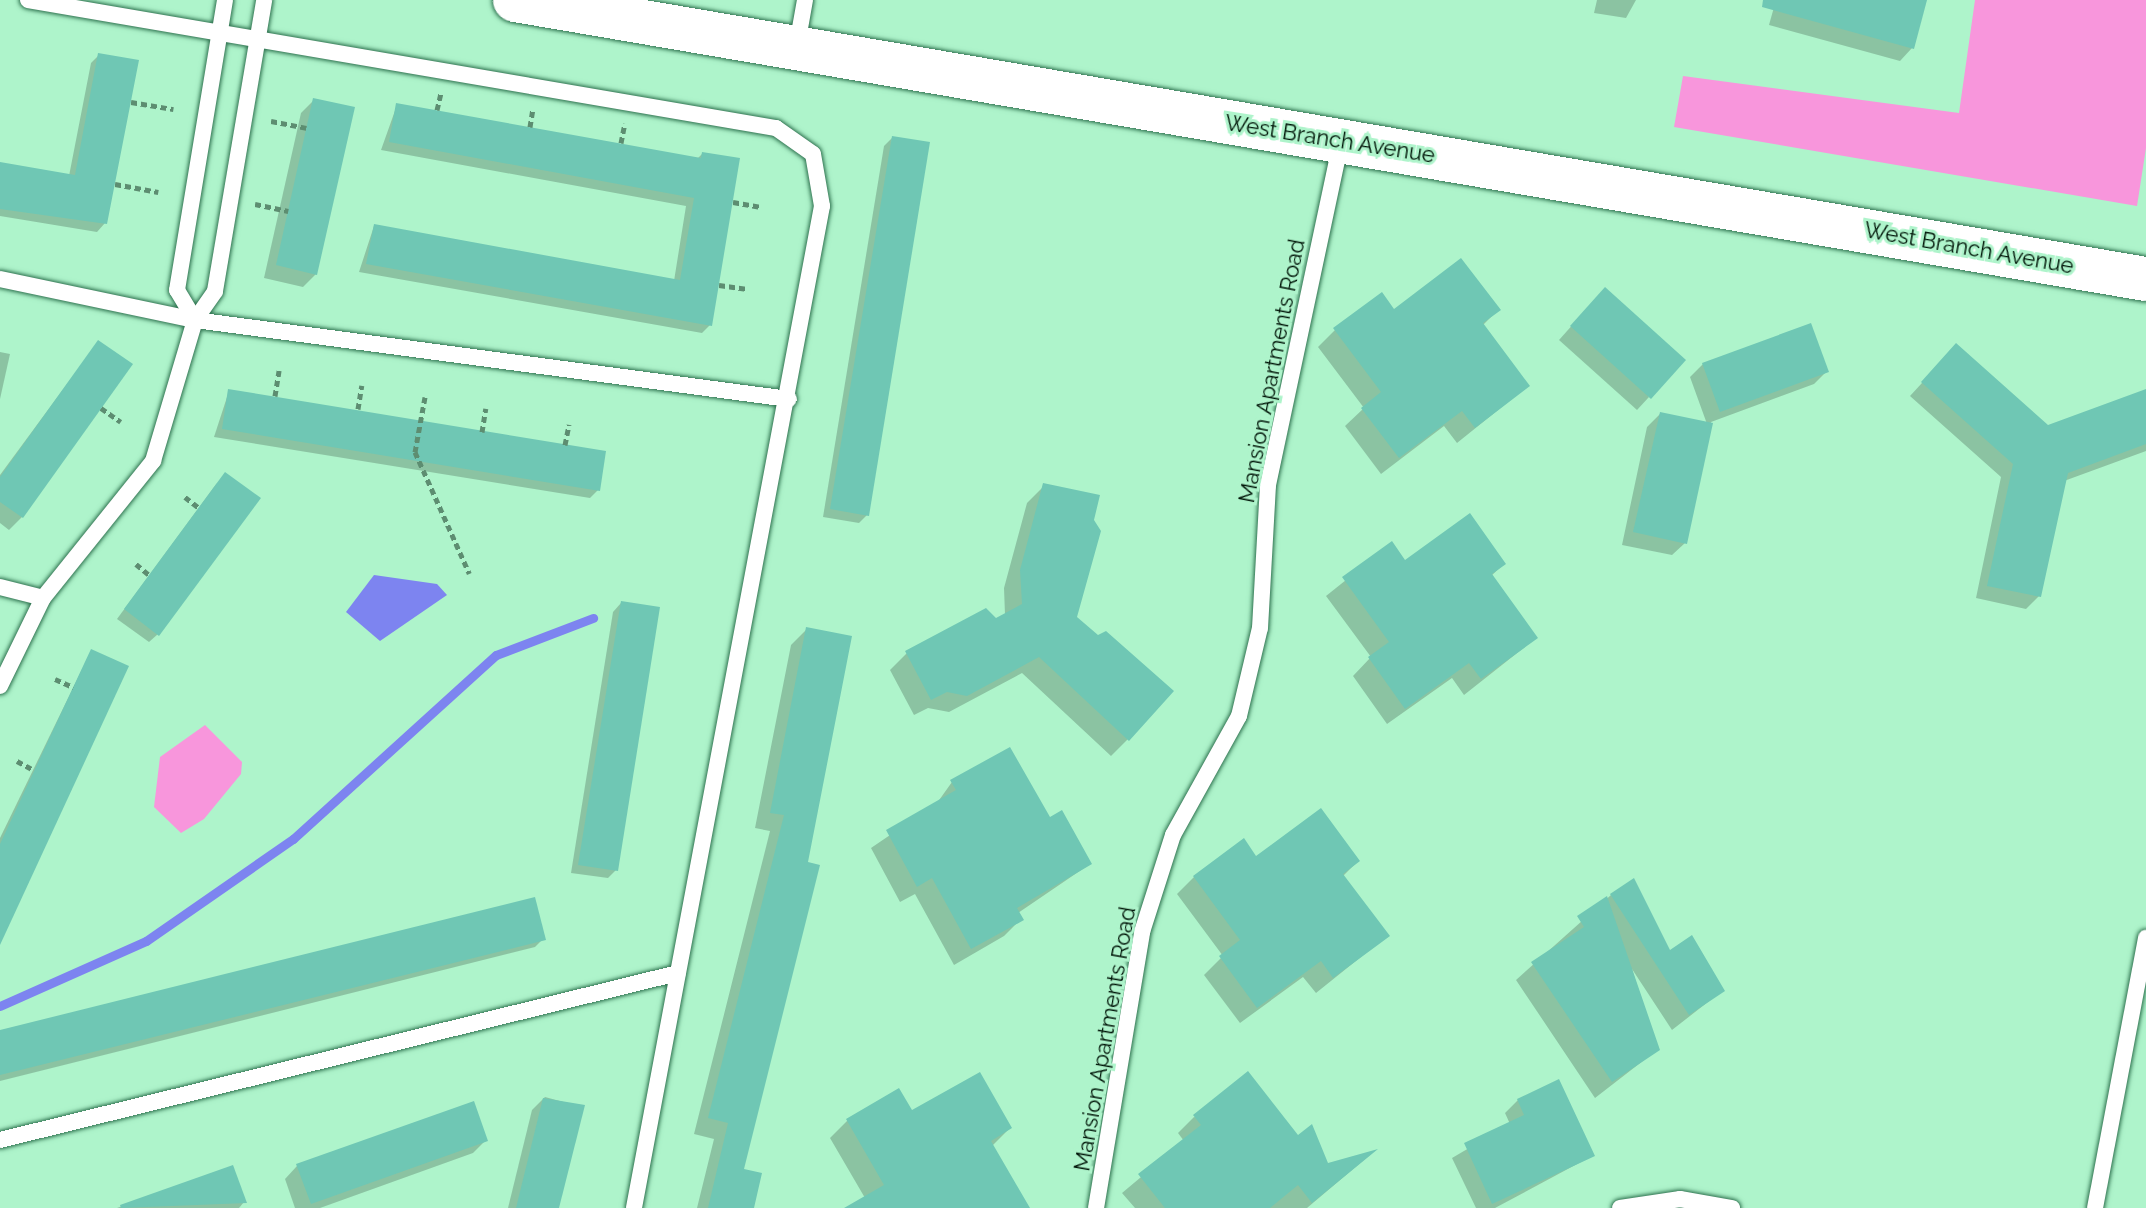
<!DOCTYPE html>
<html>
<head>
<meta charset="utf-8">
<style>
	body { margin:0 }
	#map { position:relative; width:2146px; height:1208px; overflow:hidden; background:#aef4cb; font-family:Raleway,sans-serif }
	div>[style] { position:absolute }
	.green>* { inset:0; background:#f896dc }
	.water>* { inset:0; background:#7d84f0 }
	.shadow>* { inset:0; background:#0003 }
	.stream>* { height:9px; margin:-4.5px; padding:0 4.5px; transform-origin:4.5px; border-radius:4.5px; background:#7d84f0 }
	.building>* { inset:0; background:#6fc7b4 }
	.path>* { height:5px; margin-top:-2.5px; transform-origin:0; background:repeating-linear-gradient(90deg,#5d8d71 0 6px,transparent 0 10px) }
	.roads { filter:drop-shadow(0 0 2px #2e724f) drop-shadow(0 0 2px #2e724f) }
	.lane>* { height:16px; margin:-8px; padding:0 8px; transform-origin:8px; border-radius:8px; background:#fff }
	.secondary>* { height:44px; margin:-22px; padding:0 22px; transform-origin:22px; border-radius:22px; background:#fff }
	span { translate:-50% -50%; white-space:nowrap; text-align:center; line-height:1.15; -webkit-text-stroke:6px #aef4cb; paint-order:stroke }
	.street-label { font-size:22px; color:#001508 }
</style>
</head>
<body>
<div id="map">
	<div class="green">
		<i style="clip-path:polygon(1975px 0,2146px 0,2146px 148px,2137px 206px,1674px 127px,1683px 76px,1959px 113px)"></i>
		<i style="clip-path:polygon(205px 725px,242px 762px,241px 774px,204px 819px,181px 833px,154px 807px,160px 757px)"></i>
	</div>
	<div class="water">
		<i style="clip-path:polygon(374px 575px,437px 584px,447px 595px,380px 641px,346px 612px)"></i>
	</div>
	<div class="shadow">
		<i style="clip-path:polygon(1597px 0,1636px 0,1626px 18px,1594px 13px)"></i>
		<i style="clip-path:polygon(1776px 0,1925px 0,1912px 48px,1900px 61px,1769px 25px)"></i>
		<i style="clip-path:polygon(99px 55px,105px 223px,97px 232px,0 216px,0 164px,69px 176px,91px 63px)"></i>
		<i style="clip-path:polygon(314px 100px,316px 274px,303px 287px,264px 278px,301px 113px)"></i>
		<i style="clip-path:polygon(397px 105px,697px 159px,702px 154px,710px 325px,702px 333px,359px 272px,374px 226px,674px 281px,686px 206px,381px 150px)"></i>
		<i style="clip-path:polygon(892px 138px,867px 515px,859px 523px,823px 517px,884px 146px)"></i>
		<i style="clip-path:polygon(1592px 303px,1649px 397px,1637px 410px,1559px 340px)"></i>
		<i style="clip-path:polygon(1498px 310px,1482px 326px,1528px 386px,1457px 443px,1444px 426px,1381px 474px,1345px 426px,1364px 408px,1318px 347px,1335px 330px,1394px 312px)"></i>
		<i style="clip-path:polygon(98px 342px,22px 517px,9px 530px,0 523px,0 475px)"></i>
		<i style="clip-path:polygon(0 352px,10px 354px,0 399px)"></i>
		<i style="clip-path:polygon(1944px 359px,2047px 428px,2146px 391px,2146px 451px,2064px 481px,2039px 596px,2026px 609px,1976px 598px,2001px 477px,1910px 396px)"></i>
		<i style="clip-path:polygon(1703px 364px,1827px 371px,1814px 384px,1711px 422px,1685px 543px,1672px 555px,1622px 545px,1647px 427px,1660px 414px,1707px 424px,1690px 377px)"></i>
		<i style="clip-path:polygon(229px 391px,598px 490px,590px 498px,214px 437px)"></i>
		<i style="clip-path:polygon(217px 483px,158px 634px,149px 642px,117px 619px)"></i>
		<i style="clip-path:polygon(1044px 486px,1075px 618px,1128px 739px,1111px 756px,1022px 673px,949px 712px,928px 708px,914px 715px,890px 670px,907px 653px,1005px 615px,1004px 588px,1027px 503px)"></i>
		<i style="clip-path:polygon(1391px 544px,1405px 563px,1504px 564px,1491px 576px,1536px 638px,1464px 695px,1452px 678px,1387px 724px,1353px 676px,1371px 657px,1326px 596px)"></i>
		<i style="clip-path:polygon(621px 603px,616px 870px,608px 878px,571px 873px,613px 612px)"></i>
		<i style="clip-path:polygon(807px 629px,742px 1170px,752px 1208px,697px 1208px,714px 1139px,694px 1134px,770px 831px,755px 828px,791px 645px)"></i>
		<i style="clip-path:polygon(91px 651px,0 917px,0 838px)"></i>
		<i style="clip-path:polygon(952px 782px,1049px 820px,1090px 864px,1018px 913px,1021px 919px,1004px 936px,954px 965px,915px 894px,900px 902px,871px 848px,937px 803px)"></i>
		<i style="clip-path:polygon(1256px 859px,1358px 861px,1343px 876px,1387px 936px,1316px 993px,1303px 977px,1240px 1023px,1204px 975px,1223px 956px,1177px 894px,1194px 877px)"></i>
		<i style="clip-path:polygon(1611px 895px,1669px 953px,1722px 991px,1672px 1030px,1632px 969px,1657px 1050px,1595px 1098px,1516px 980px)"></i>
		<i style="clip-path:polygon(543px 939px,535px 947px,0 1081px,0 1032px)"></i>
		<i style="clip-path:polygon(545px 1097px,582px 1107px,557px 1208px,508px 1208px,532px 1110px)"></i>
		<i style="clip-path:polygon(1518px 1100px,1592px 1156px,1495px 1208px,1476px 1208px,1452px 1158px,1510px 1124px,1505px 1113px)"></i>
		<i style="clip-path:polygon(911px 1113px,1010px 1128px,992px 1146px,1024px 1208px,852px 1208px,865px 1198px,830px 1138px,847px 1121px)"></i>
		<i style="clip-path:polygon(1194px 1117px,1297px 1138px,1327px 1166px,1372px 1153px,1307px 1208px,1135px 1208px,1122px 1193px,1184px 1141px,1178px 1133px)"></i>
		<i style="clip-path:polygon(486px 1140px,473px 1153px,320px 1208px,295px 1208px,285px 1179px,297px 1166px)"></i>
		<i style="clip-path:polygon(232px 1167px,244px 1202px,239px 1208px,117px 1208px)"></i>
	</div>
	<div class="stream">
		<i style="left:0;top:1006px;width:160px;rotate:-24deg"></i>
		<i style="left:146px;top:941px;width:179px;rotate:-34.8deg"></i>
		<i style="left:293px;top:839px;width:274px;rotate:-42.2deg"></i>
		<i style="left:496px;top:655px;width:104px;rotate:-20.9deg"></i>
	</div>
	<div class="building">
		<i style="clip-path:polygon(1763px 0,1927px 0,1914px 49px,1762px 7px)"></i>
		<i style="clip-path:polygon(98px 53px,139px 60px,107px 224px,0 209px,0 162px,75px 175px)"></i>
		<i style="clip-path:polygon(313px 98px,355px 107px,317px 275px,276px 265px)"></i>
		<i style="clip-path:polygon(396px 103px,701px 158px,702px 152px,740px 158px,712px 326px,366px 264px,374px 224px,680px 280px,694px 198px,389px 142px)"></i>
		<i style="clip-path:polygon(892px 136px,930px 142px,869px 516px,830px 509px)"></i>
		<i style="clip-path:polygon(1461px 258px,1501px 310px,1483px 323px,1530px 386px,1475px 428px,1462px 411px,1399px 458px,1361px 408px,1381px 392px,1333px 328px,1382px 292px,1394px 309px)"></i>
		<i style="clip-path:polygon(1605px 287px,1686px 360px,1651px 399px,1570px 326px)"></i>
		<i style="clip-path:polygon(1811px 323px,1829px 372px,1720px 412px,1702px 363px)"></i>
		<i style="clip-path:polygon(98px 340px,133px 364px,23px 518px,0 502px,0 477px)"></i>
		<i style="clip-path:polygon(1956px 343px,2048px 425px,2146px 389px,2146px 444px,2068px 473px,2041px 597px,1987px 586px,2013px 464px,1921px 382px)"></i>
		<i style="clip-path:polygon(228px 389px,606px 451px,600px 491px,222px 429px)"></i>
		<i style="clip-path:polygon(1660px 412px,1713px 423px,1687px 544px,1633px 532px)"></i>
		<i style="clip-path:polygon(225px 472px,261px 498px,159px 636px,124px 609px)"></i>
		<i style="clip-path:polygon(1043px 483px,1100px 495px,1094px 520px,1101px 531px,1077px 617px,1098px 635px,1106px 631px,1174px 691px,1129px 741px,1039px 657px,967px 696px,947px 692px,931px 700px,905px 651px,986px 608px,996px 618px,1022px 604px,1020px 570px)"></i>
		<i style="clip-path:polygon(1470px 513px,1506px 564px,1492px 574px,1538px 638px,1481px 679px,1469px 663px,1405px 709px,1368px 657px,1389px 642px,1342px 577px,1392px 541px,1405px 560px)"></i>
		<i style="clip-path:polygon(621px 601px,660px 607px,618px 871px,578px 865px)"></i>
		<i style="clip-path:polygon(806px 627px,852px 636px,808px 862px,820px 865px,744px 1169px,762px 1173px,754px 1208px,708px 1208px,728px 1123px,708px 1118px,784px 815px,770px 813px)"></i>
		<i style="clip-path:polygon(91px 649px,129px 666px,0 945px,0 844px)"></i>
		<i style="clip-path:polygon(1010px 747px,1050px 817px,1062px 810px,1092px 864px,1017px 908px,1024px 920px,971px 949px,932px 878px,917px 887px,886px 830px,956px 790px,950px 780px)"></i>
		<i style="clip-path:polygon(1321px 808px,1360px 861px,1343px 874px,1390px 936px,1333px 978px,1321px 961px,1257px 1008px,1219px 956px,1240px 940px,1193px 876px,1244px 838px,1256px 856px)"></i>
		<i style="clip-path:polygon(1634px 878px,1670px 950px,1692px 935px,1725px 991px,1689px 1015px,1610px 894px)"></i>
		<i style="clip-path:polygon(1607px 896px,1660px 1050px,1612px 1082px,1531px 962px,1584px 927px,1577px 916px)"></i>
		<i style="clip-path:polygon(535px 897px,546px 940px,0 1075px,0 1030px)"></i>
		<i style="clip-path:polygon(1248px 1071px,1298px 1135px,1312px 1124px,1328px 1163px,1378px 1149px,1312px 1203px,1298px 1185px,1270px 1208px,1165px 1208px,1138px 1174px,1201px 1125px,1193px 1115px)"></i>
		<i style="clip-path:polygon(980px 1072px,1012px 1128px,991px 1141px,1030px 1208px,844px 1208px,884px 1185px,846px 1119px,899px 1088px,912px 1110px)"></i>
		<i style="clip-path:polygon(1559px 1079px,1595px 1156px,1492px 1204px,1464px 1143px,1524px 1115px,1517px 1099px)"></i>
		<i style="clip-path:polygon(543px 1098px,585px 1105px,559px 1208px,516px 1208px)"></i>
		<i style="clip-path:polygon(474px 1101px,488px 1141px,311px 1204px,296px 1164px)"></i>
		<i style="clip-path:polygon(233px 1165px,247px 1203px,121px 1208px,120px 1205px)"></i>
	</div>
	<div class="path">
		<i style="left:131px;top:102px;width:43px;rotate:9.5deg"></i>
		<i style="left:437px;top:110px;width:18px;rotate:-77deg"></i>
		<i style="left:271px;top:121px;width:36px;rotate:11deg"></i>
		<i style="left:530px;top:127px;width:19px;rotate:-81deg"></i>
		<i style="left:621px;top:143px;width:20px;rotate:-79deg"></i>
		<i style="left:115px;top:184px;width:44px;rotate:10.5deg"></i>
		<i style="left:733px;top:202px;width:27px;rotate:10deg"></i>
		<i style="left:255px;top:204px;width:34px;rotate:12deg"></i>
		<i style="left:719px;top:285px;width:27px;rotate:8deg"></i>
		<i style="left:275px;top:396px;width:26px;rotate:-81deg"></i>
		<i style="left:425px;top:397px;width:56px;rotate:100.3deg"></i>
		<i style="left:415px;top:452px;width:133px;rotate:65.9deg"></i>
		<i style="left:101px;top:408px;width:24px;rotate:35deg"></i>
		<i style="left:358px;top:409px;width:24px;rotate:-81deg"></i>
		<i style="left:482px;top:432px;width:24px;rotate:-81deg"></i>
		<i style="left:565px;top:445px;width:21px;rotate:-79deg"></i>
		<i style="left:185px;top:497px;width:18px;rotate:38deg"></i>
		<i style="left:136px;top:564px;width:17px;rotate:40deg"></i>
		<i style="left:55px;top:679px;width:20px;rotate:24deg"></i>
		<i style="left:17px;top:761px;width:19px;rotate:28deg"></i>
	</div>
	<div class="roads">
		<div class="lane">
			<i style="left:28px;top:0;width:759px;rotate:9.71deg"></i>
			<i style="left:776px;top:128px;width:45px;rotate:35.1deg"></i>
			<i style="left:813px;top:154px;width:53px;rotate:80.2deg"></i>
			<i style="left:822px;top:206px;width:1019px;rotate:100.63deg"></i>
			<i style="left:797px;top:45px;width:46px;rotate:-79.9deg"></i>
			<i style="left:0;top:279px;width:199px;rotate:11.9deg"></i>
			<i style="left:195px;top:320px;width:599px;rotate:7.58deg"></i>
			<i style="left:195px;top:320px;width:35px;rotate:-121deg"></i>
			<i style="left:177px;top:290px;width:294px;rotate:-80.6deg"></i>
			<i style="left:0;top:587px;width:44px;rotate:14.3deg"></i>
			<i style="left:0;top:686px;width:98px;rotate:-64deg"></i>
			<i style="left:43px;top:598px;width:176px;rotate:-51.2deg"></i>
			<i style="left:153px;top:461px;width:147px;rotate:-73.4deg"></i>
			<i style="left:195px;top:320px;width:35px;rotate:-55deg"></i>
			<i style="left:215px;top:291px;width:295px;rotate:-80.4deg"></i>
			<i style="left:0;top:1140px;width:698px;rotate:-13.84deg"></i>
			<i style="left:1096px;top:1208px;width:280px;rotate:-80.5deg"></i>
			<i style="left:1142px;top:932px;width:102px;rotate:-72.3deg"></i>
			<i style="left:1173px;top:835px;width:136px;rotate:-61deg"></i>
			<i style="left:1239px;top:716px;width:90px;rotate:-76.6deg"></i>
			<i style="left:1260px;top:628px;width:143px;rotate:-86.8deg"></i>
			<i style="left:1268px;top:485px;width:351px;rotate:-78deg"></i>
			<i style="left:1620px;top:1208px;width:61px;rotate:-8.5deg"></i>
			<i style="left:1680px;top:1199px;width:53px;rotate:9.8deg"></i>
			<i style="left:2095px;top:1208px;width:275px;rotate:-79.3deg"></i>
		</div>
		<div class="secondary">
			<i style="left:515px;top:0;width:1655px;rotate:9.71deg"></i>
		</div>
	</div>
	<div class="street-label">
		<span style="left:1330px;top:139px;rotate:9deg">West Branch Avenue</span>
		<span style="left:1969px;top:248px;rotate:10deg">West Branch Avenue</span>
		<span style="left:1272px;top:371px;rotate:-79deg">Mansion Apartments Road</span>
		<span style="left:1105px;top:1039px;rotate:-80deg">Mansion Apartments Road</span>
	</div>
</div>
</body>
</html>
